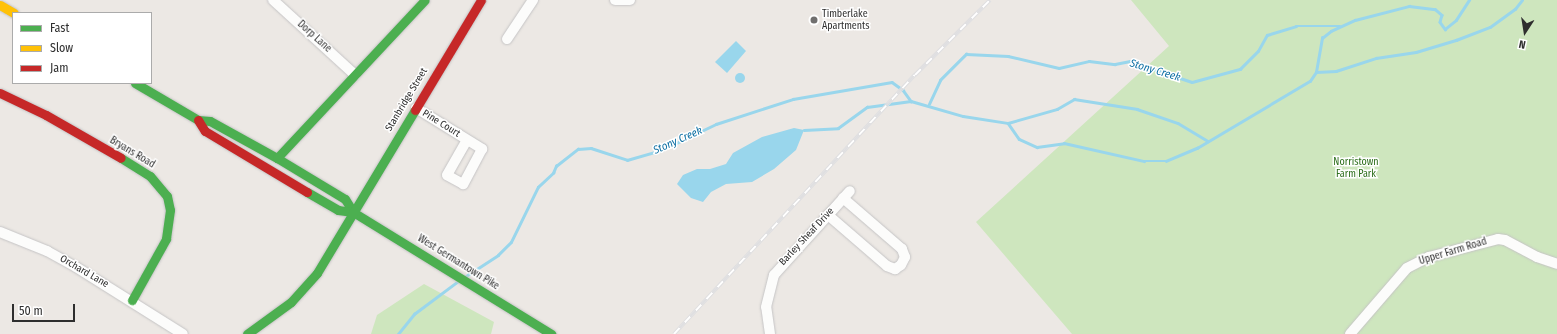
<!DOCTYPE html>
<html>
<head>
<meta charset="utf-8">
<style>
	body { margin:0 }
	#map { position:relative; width:1557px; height:334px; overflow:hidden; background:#ece8e4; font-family:"Fira Sans Condensed",sans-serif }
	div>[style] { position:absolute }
	.green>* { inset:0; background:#cee6be }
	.water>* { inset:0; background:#99d6ec }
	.round { border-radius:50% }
	.stream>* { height:2.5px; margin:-1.25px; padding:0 1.25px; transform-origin:1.25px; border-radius:1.25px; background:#99d6ec }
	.roads { filter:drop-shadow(0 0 1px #c5c4c5) drop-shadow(0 0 1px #c5c4c5) }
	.street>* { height:10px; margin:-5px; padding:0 5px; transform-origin:5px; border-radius:5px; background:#fcfcfb }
	.fast>* { height:9px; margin:-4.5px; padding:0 4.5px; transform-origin:4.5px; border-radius:4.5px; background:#4caf50 }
	.slow>* { height:9px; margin:-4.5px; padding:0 4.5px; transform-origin:4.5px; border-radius:4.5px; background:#ffc107 }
	.jam>* { height:9px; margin:-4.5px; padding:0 4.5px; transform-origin:4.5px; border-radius:4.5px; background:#c62828 }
	.rail>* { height:4px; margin-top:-2px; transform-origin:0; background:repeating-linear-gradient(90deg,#fff 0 8px,#dfdfe1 0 16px); box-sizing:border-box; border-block:1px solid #dfdfe1 }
	.dots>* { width:11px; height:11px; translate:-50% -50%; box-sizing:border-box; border:2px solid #fff; border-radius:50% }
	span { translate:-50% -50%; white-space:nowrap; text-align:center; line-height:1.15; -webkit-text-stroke:3px #fff; paint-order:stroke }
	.poi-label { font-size:10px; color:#2e2e2e }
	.left { translate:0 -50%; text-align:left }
	.street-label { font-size:10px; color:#2e2e2e }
	.park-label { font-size:10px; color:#2c6e1b }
	.water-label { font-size:11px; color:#0d6fa3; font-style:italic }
	.legend { position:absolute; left:12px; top:12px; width:140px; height:72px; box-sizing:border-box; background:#fff; border:1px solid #ababab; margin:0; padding:5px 7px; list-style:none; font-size:12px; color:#2e2e2e }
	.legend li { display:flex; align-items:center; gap:8px; height:20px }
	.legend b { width:20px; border:1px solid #ababab }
	.north { position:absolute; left:1505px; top:12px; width:40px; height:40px; -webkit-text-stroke:3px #fff; paint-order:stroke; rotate:192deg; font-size:11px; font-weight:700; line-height:16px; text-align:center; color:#2e2e2e }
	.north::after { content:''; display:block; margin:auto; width:14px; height:18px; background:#2e2e2e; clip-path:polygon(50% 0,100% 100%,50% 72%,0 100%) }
	.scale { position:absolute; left:12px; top:304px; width:63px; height:18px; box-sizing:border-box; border:2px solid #2e2e2e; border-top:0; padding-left:5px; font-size:12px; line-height:14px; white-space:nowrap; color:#2e2e2e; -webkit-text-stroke:3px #fff; paint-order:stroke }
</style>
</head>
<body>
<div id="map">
	<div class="green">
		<i style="clip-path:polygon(1131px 0,1557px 0,1557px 334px,1072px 334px,976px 222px,1169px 46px)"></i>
		<i style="clip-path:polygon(424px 284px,494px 322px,491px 334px,371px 334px,377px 315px)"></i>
	</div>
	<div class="water">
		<i style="clip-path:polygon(736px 41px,746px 51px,727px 73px,715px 62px)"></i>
		<i class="round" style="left:735px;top:73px;width:10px;height:10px"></i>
		<i style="clip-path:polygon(794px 128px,804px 130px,796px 150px,774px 169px,752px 182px,726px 184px,711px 192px,703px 202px,691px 198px,677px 184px,683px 175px,697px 169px,710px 169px,726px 164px,733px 153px,762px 137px)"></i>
	</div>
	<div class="stream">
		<i style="left:1316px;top:72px;width:20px;rotate:-3deg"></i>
		<i style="left:1336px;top:71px;width:42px;rotate:-18deg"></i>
		<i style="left:1376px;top:58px;width:40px;rotate:-8.5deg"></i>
		<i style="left:1416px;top:52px;width:42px;rotate:-16.7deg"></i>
		<i style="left:1456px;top:40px;width:36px;rotate:-21deg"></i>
		<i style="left:1490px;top:27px;width:31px;rotate:-36deg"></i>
		<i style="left:1515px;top:9px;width:11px;rotate:-52deg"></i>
		<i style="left:929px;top:104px;width:26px;rotate:-65deg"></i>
		<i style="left:940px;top:80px;width:37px;rotate:-45deg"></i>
		<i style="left:966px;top:54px;width:42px;rotate:2.7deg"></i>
		<i style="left:1008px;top:56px;width:52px;rotate:13.2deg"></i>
		<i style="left:1059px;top:68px;width:31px;rotate:-13deg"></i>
		<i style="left:1089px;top:61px;width:26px;rotate:7deg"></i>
		<i style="left:1115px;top:64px;width:15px;rotate:-11deg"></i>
		<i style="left:1130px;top:61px;width:65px;rotate:18.7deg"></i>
		<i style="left:1192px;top:82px;width:50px;rotate:-15.2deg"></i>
		<i style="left:1240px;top:69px;width:25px;rotate:-45deg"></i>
		<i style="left:1258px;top:51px;width:18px;rotate:-61deg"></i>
		<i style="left:1267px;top:35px;width:30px;rotate:-17deg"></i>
		<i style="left:1296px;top:26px;width:44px"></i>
		<i style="left:1008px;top:123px;width:51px;rotate:-15.9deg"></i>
		<i style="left:1057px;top:109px;width:20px;rotate:-30deg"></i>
		<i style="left:1074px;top:99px;width:64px;rotate:9deg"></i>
		<i style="left:1137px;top:109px;width:43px;rotate:18.9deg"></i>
		<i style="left:1178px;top:123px;width:35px;rotate:31deg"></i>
		<i style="left:804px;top:130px;width:34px;rotate:-3deg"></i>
		<i style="left:838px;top:128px;width:36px;rotate:-36deg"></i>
		<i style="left:867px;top:107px;width:44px;rotate:-7.8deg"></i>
		<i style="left:466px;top:276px;width:38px;rotate:-33deg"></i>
		<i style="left:498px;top:255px;width:18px;rotate:-45deg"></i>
		<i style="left:511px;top:242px;width:61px;rotate:-63.9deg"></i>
		<i style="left:538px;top:187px;width:21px;rotate:-43deg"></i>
		<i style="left:553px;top:173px;width:8px;rotate:-67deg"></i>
		<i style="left:556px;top:166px;width:28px;rotate:-38deg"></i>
		<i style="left:578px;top:149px;width:13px;rotate:-4deg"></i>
		<i style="left:591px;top:148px;width:38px;rotate:18deg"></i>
		<i style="left:627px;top:160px;width:36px;rotate:-16deg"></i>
		<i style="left:662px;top:150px;width:60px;rotate:-25.7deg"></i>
		<i style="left:716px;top:124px;width:81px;rotate:-18deg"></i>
		<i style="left:793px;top:99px;width:100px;rotate:-9.7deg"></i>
		<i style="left:892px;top:82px;width:14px;rotate:36deg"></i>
		<i style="left:903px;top:90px;width:14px;rotate:54deg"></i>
		<i style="left:911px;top:101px;width:54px;rotate:16.1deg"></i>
		<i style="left:963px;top:116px;width:46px;rotate:8.8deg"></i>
		<i style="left:1008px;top:123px;width:19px;rotate:55deg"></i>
		<i style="left:1019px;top:139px;width:20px;rotate:24deg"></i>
		<i style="left:1037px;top:147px;width:27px;rotate:-8deg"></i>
		<i style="left:1064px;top:143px;width:82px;rotate:12.7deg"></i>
		<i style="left:1144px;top:161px;width:22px"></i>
		<i style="left:1166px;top:161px;width:34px;rotate:-23deg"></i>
		<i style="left:1197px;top:148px;width:131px;rotate:-30.7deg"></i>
		<i style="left:1310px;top:81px;width:11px;rotate:-56deg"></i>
		<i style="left:1316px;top:72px;width:35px;rotate:-80deg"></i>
		<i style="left:1322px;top:38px;width:11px;rotate:-38deg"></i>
		<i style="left:1331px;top:31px;width:26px;rotate:-25deg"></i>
		<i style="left:1355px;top:20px;width:56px;rotate:-14.5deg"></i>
		<i style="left:1409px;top:6px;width:26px;rotate:7deg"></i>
		<i style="left:1435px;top:9px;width:9px;rotate:41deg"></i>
		<i style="left:1442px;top:15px;width:7px;rotate:106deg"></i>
		<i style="left:1440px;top:22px;width:9px;rotate:54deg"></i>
		<i style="left:1445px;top:29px;width:14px;rotate:-39deg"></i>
		<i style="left:1456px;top:20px;width:24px;rotate:-57deg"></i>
		<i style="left:398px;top:334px;width:26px;rotate:-51deg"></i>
		<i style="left:414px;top:314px;width:54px;rotate:-36.7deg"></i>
	</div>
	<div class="roads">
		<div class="street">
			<i style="left:273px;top:0;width:111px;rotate:42.4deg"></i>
			<i style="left:615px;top:0;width:15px"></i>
			<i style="left:507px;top:39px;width:47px;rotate:-56.3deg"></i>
			<i style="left:416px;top:108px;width:78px;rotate:31.8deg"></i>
			<i style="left:482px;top:149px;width:40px;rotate:118deg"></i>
			<i style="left:463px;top:184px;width:18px;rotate:-151deg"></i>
			<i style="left:447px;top:175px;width:40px;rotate:-60.3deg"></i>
			<i style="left:828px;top:215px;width:78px;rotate:40.8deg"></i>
			<i style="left:887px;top:266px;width:9px;rotate:21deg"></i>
			<i style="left:895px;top:269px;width:7px;rotate:-34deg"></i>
			<i style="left:901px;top:265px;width:9px;rotate:-63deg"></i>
			<i style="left:905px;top:257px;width:9px;rotate:-111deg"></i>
			<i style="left:902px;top:249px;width:78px;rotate:-139.2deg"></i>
			<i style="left:0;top:232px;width:51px;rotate:22deg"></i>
			<i style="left:47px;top:251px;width:33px;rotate:29deg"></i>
			<i style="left:76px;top:267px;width:126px;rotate:32.1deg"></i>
			<i style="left:770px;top:334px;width:27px;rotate:-98deg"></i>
			<i style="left:766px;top:307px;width:33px;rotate:-76deg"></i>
			<i style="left:774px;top:275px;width:113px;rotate:-47.9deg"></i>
			<i style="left:1350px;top:334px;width:87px;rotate:-49.2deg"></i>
			<i style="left:1407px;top:268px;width:25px;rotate:-27deg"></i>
			<i style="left:1429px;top:257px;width:71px;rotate:-14.6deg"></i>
			<i style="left:1498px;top:239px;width:7px;rotate:8deg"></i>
			<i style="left:1505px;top:240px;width:36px;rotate:28deg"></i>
			<i style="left:1537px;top:257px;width:21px;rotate:19deg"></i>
		</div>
		<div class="fast">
			<i style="left:135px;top:83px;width:73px;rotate:30.4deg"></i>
			<i style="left:198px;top:120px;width:12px;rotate:5deg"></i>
			<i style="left:210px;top:121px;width:77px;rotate:28.9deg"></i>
			<i style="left:277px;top:158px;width:79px;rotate:31.1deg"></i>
			<i style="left:345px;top:199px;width:15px;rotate:58deg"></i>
			<i style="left:121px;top:158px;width:34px;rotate:32deg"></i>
			<i style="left:150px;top:176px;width:26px;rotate:50deg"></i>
			<i style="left:167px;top:196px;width:14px;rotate:78deg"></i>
			<i style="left:170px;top:210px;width:29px;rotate:98deg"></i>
			<i style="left:166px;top:239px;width:70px;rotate:119.1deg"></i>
			<i style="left:277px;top:158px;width:216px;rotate:-46.9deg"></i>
			<i style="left:307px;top:192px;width:36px;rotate:30deg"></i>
			<i style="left:338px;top:210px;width:15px;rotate:8deg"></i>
			<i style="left:353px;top:212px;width:233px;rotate:31.6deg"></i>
			<i style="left:247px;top:334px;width:54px;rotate:-36deg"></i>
			<i style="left:291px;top:302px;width:39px;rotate:-48deg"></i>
			<i style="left:317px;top:273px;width:190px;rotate:-59deg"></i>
		</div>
		<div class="slow">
			<i style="left:0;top:5px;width:16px;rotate:30deg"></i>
		</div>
		<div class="jam">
			<i style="left:0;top:93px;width:51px;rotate:25.6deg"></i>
			<i style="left:46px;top:115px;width:86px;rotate:29.8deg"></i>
			<i style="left:415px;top:110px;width:128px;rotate:-59deg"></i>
			<i style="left:198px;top:120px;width:13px;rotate:58deg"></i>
			<i style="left:205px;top:131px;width:119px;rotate:30.9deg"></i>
		</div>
	</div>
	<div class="rail">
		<i style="left:674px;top:334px;width:354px;rotate:-47.1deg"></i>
		<i style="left:915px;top:75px;width:106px;rotate:-45deg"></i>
	</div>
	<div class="dots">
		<i style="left:814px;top:20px;background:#706f6e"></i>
	</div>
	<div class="poi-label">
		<span class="left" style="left:822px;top:20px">Timberlake<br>Apartments</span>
	</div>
	<div class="street-label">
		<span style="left:314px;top:37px;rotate:42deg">Dorp Lane</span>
		<span style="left:407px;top:100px;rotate:-59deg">Stanbridge Street</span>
		<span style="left:441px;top:124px;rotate:32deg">Pine Court</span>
		<span style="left:132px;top:153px;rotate:31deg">Bryans Road</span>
		<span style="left:807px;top:237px;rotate:-47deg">Barley Sheaf Drive</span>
		<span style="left:1453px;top:252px;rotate:-17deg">Upper Farm Road</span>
		<span style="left:458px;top:263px;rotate:32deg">West Germantown Pike</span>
		<span style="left:84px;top:272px;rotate:30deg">Orchard Lane</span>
	</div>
	<div class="park-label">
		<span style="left:1356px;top:168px">Norristown<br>Farm Park</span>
	</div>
	<div class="water-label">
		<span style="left:1155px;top:71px;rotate:17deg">Stony Creek</span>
		<span style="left:678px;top:141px;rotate:-24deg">Stony Creek</span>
	</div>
	<ul class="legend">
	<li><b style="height:5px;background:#4caf50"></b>Fast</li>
	<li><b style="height:5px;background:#ffc107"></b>Slow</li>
	<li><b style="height:5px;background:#c62828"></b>Jam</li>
	</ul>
	<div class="north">N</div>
	<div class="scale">50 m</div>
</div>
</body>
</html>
